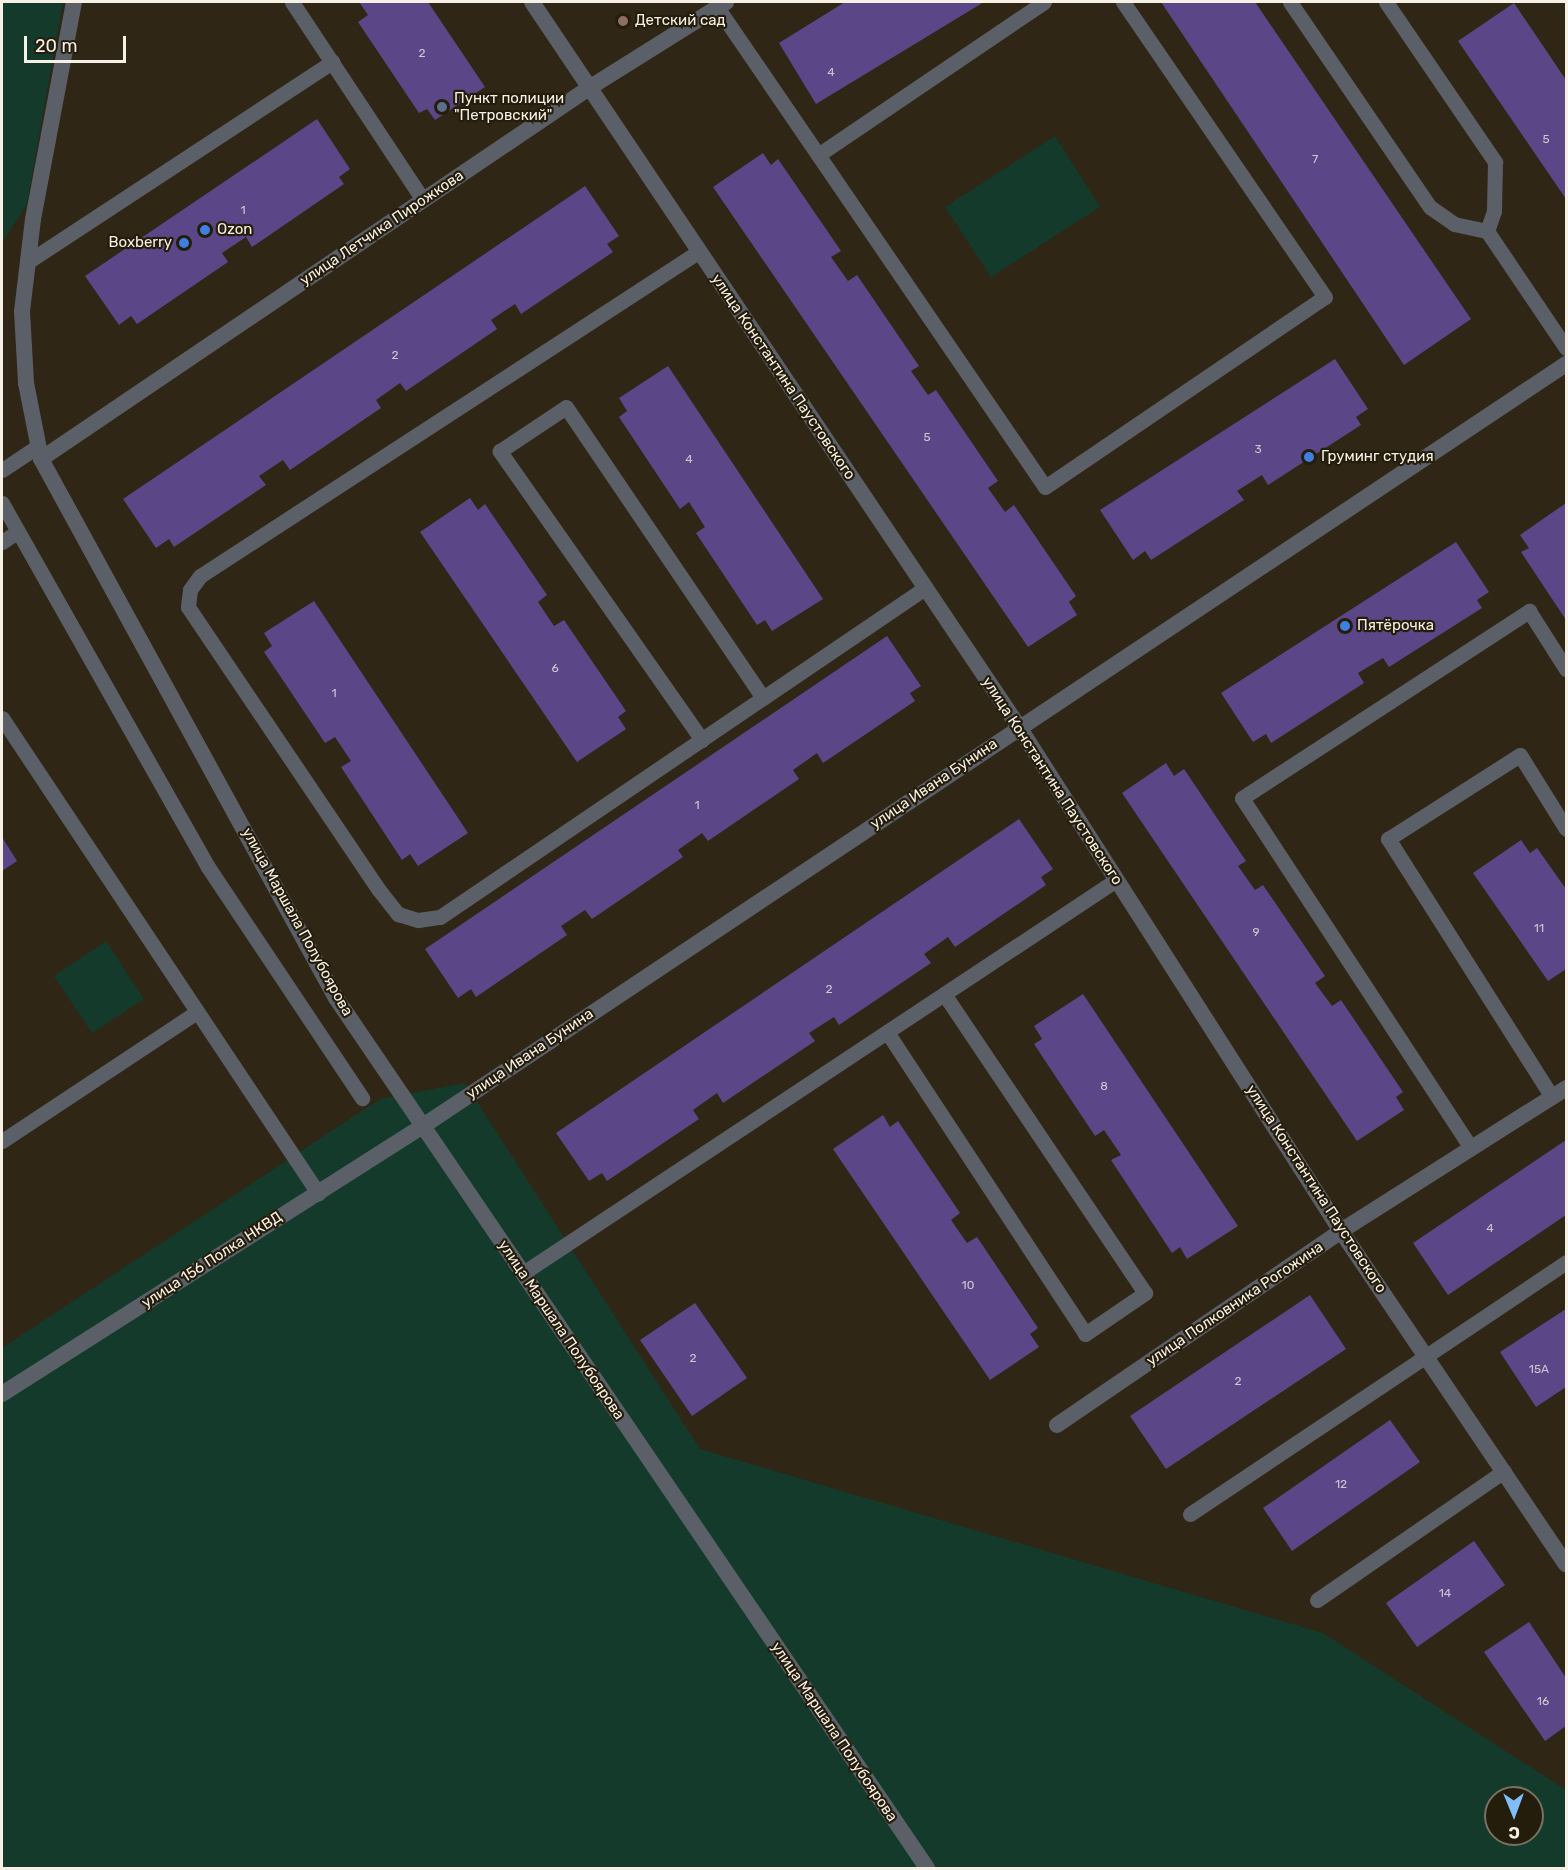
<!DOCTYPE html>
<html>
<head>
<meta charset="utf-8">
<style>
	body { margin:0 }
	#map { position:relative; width:1568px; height:1870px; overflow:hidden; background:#2f2615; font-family:Rubik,sans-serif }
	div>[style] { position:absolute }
	.green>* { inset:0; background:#133a2a }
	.building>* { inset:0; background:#5b4787 }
	.service>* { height:15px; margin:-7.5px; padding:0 7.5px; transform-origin:7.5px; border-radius:7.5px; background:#5b6068 }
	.minor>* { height:16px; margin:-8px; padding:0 8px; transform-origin:8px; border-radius:8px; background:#5b6068 }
	.dots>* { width:16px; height:16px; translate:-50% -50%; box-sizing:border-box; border:3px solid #251d0c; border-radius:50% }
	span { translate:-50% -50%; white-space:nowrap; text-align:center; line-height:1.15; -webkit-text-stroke:4.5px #251d0c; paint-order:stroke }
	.number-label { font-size:12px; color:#cfc6ce }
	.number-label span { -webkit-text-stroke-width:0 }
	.poi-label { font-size:15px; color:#f6f0e5 }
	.left { translate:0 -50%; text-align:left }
	.right { translate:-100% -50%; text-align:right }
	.street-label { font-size:15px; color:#f6f0e5 }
	.frame { position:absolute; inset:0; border:3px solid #f6f0e5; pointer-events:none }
	.north { position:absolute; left:1484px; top:1786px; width:60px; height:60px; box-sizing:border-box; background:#251d0c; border:2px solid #797163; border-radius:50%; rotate:179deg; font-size:16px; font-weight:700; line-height:24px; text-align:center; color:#f6f0e5 }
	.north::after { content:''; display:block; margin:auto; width:21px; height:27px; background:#80bdfa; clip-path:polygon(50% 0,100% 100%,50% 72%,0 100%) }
	.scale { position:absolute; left:24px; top:36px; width:102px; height:27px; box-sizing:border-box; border:3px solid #f6f0e5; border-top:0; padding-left:8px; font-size:18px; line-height:21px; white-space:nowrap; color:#f6f0e5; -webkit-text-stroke:4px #251d0c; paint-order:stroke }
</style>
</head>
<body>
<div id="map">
	<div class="green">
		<i style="clip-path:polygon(2px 2px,63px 2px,27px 204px,2px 243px)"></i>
		<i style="clip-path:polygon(1055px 136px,1100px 207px,991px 277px,945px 207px)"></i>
		<i style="clip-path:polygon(106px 941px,144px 999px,92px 1033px,54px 976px)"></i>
		<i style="clip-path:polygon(evenodd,465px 1083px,700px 1449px,1323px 1633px,1566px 1790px,1566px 1868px,2px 1868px,2px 1348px,380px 1099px,465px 1083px,1496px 1798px,1532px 1798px,1532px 1834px,1496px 1834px,1496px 1798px)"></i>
	</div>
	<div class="building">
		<i style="clip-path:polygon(359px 2px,428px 2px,485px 87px,435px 120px,427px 109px,419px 113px,358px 22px,368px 15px)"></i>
		<i style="clip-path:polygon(845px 2px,984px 2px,816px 104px,779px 43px)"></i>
		<i style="clip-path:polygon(1161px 2px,1255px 2px,1471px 319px,1404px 365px)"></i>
		<i style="clip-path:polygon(1514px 3px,1566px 80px,1566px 199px,1458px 41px)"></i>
		<i style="clip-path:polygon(317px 119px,350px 169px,339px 177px,344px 184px,252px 247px,246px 237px,222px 253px,228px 262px,137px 324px,131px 316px,119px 325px,85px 276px)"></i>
		<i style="clip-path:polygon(763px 153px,771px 165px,778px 159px,841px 251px,831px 257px,848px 281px,857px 275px,919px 366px,911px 371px,928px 395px,936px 390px,998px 481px,988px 488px,1005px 512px,1014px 505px,1076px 596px,1069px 602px,1077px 615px,1028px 647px,713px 187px)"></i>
		<i style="clip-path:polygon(585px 186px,619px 236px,607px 244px,613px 252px,521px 314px,515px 304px,491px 320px,497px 329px,406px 391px,400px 383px,376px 400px,381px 408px,290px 470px,283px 460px,259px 476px,266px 485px,174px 547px,169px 539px,156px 548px,123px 499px)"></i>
		<i style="clip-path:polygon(1335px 359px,1368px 409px,1356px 417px,1361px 425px,1268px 485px,1262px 475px,1237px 491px,1244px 500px,1151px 560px,1145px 551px,1133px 560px,1100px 510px)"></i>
		<i style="clip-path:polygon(668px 366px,823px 599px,772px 631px,765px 620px,757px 625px,696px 533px,705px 527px,689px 502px,680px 509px,619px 417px,627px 411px,619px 398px)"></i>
		<i style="clip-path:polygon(470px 498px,478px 510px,485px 504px,547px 595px,538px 602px,554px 626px,564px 620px,626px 711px,618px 717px,626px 729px,577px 762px,420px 532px)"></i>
		<i style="clip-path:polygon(1566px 503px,1566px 620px,1521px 552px,1529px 548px,1520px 535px)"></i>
		<i style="clip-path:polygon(1456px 542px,1489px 592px,1477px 600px,1482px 608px,1389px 667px,1383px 658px,1358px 673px,1364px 683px,1271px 743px,1266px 734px,1253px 742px,1221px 693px)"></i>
		<i style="clip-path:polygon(314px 601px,468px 833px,418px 866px,410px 854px,402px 860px,341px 767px,351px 761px,335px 737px,325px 743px,264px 652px,272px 646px,264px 633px)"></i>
		<i style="clip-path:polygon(887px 636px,921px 686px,910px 693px,915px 701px,823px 763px,817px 753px,793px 770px,799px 779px,708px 841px,702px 833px,678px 850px,683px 857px,592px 919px,585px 910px,561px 926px,567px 935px,476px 997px,471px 989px,458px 998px,425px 949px)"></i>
		<i style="clip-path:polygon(1166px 763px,1174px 776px,1184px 769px,1246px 861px,1238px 866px,1255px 890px,1263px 885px,1325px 976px,1315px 983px,1332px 1006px,1341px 1000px,1403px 1092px,1396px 1097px,1404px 1110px,1357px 1141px,1122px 793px)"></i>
		<i style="clip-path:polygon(1019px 819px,1053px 869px,1041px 877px,1046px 885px,955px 947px,948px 937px,924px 954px,931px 963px,839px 1025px,834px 1017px,809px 1033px,815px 1041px,723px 1103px,717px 1093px,693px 1110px,699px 1119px,607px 1181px,602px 1173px,589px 1181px,556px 1133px)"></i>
		<i style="clip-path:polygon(2px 837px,17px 861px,2px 871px)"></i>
		<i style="clip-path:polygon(1521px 840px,1530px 853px,1537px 848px,1566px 889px,1566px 969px,1548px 981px,1473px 873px)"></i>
		<i style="clip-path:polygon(1083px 994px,1238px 1226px,1187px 1259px,1180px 1247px,1172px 1253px,1111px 1160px,1121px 1155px,1104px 1130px,1095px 1136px,1034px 1044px,1042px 1039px,1034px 1026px)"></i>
		<i style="clip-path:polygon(883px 1115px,890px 1127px,898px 1121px,960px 1213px,951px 1220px,967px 1243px,977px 1237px,1038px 1328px,1030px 1334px,1039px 1347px,990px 1380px,833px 1149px)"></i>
		<i style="clip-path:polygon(1566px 1140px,1566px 1215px,1448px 1295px,1413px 1243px)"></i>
		<i style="clip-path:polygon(1310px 1295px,1346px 1349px,1166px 1469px,1130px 1416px)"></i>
		<i style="clip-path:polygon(695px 1303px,747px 1378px,692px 1416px,640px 1340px)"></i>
		<i style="clip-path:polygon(1566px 1309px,1566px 1387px,1536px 1407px,1500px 1352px)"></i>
		<i style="clip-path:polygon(1390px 1420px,1420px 1462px,1292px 1551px,1263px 1508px)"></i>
		<i style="clip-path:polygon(1474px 1541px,1505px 1585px,1417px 1647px,1386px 1603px)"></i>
		<i style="clip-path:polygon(1529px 1622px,1566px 1678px,1566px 1726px,1545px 1741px,1484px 1652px)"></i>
	</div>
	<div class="service">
		<i style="left:292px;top:2px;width:237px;rotate:56.5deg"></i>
		<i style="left:1290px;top:2px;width:248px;rotate:55.7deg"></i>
		<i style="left:1430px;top:207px;width:29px;rotate:35deg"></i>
		<i style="left:1454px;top:224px;width:34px;rotate:12deg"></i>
		<i style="left:1386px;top:2px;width:194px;rotate:55.7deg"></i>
		<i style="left:1495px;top:162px;width:49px;rotate:91.2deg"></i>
		<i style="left:1494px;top:211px;width:21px;rotate:109deg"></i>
		<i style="left:717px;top:7px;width:581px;rotate:55.65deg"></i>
		<i style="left:1045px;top:487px;width:338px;rotate:-34.2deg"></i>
		<i style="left:1325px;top:297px;width:358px;rotate:-124.4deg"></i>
		<i style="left:818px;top:155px;width:273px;rotate:-34.1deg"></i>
		<i style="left:1487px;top:231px;width:141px;rotate:56deg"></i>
		<i style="left:698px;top:252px;width:594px;rotate:146.95deg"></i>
		<i style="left:200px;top:576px;width:17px;rotate:126deg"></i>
		<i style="left:190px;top:590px;width:17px;rotate:97deg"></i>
		<i style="left:188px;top:607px;width:341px;rotate:56deg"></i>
		<i style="left:379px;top:890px;width:31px;rotate:52deg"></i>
		<i style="left:398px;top:914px;width:21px;rotate:17deg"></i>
		<i style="left:418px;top:920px;width:22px;rotate:-8deg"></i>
		<i style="left:440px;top:917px;width:586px;rotate:-34.15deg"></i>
		<i style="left:29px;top:261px;width:363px;rotate:-33.3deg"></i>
		<i style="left:2px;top:470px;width:43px;rotate:-33.7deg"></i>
		<i style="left:2px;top:503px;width:418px;rotate:60.5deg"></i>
		<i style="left:208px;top:867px;width:278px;rotate:56.3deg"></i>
		<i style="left:2px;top:542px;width:18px;rotate:-34deg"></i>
		<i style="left:2px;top:718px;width:571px;rotate:56.37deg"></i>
		<i style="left:702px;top:740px;width:353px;rotate:-125deg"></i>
		<i style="left:500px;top:451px;width:79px;rotate:-33.7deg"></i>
		<i style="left:566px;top:407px;width:351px;rotate:55.9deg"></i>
		<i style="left:887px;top:1032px;width:361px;rotate:56.7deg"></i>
		<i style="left:1085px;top:1334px;width:73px;rotate:-34.3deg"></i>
		<i style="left:1145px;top:1293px;width:360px;rotate:-123.9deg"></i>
		<i style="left:1552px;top:1097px;width:306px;rotate:-122.4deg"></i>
		<i style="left:1388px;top:839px;width:156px;rotate:-32.5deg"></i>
		<i style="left:1520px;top:755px;width:87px;rotate:58.1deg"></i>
		<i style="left:2px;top:1141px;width:234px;rotate:-33.5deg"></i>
		<i style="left:1471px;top:1148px;width:418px;rotate:-123.2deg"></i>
		<i style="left:1242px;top:798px;width:343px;rotate:-33.1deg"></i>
		<i style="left:1529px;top:611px;width:69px;rotate:57.5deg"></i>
		<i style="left:523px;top:1273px;width:711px;rotate:-33.53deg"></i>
		<i style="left:1190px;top:1514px;width:453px;rotate:-33.8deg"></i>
		<i style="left:1317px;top:1600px;width:227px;rotate:-34.6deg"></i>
	</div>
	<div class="minor">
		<i style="left:74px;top:2px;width:221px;rotate:100.7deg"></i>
		<i style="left:33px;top:219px;width:93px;rotate:96.8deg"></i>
		<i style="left:22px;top:311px;width:72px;rotate:86.8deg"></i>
		<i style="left:26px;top:383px;width:77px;rotate:78.8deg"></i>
		<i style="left:41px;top:459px;width:614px;rotate:61.31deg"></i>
		<i style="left:336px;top:998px;width:1052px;rotate:55.81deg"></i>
		<i style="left:532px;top:2px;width:873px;rotate:56.11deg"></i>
		<i style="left:1019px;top:727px;width:598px;rotate:57.43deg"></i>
		<i style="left:1341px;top:1231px;width:402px;rotate:56deg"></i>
		<i style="left:41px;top:459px;width:662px;rotate:-34.1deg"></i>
		<i style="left:589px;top:88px;width:162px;rotate:-32.1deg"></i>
		<i style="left:2px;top:1394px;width:499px;rotate:-32.5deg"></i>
		<i style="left:423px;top:1126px;width:1374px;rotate:-33.69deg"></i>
		<i style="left:1057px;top:1425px;width:344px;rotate:-34.3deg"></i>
		<i style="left:1341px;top:1231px;width:267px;rotate:-32.4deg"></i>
	</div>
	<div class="dots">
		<i style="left:623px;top:21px;background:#8d6e63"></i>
		<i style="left:442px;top:107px;background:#5c6f8a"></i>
		<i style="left:205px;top:230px;background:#3f7fe0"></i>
		<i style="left:184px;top:243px;background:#3f7fe0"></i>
		<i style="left:1309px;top:457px;background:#3f7fe0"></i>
		<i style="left:1345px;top:626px;background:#3f7fe0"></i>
	</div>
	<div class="number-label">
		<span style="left:422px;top:54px">2</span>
		<span style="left:831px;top:73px">4</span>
		<span style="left:1546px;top:140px">5</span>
		<span style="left:1315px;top:160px">7</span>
		<span style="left:243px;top:211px">1</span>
		<span style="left:395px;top:356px">2</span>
		<span style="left:927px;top:438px">5</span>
		<span style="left:1258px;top:450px">3</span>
		<span style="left:689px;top:460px">4</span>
		<span style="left:555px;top:669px">6</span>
		<span style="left:334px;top:694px">1</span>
		<span style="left:697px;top:806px">1</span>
		<span style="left:1539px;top:929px">11</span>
		<span style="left:1256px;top:933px">9</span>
		<span style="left:829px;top:990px">2</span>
		<span style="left:1104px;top:1087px">8</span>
		<span style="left:1490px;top:1229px">4</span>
		<span style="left:968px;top:1286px">10</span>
		<span style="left:693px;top:1359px">2</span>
		<span style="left:1539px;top:1370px">15А</span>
		<span style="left:1238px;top:1382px">2</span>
		<span style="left:1341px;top:1485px">12</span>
		<span style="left:1445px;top:1594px">14</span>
		<span style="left:1543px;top:1702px">16</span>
	</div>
	<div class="poi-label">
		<span class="left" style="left:635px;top:21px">Детский сад</span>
		<span class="left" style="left:454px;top:107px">Пункт полиции<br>"Петровский"</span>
		<span class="left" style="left:217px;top:230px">Ozon</span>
		<span class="right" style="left:172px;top:243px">Boxberry</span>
		<span class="left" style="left:1321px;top:457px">Груминг студия</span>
		<span class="left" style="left:1357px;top:626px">Пятёрочка</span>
	</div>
	<div class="street-label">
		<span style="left:382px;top:228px;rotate:-34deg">улица Летчика Пирожкова</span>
		<span style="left:783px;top:377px;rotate:56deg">улица Константина Паустовского</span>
		<span style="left:1052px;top:781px;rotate:57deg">улица Константина Паустовского</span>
		<span style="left:934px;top:784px;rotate:-34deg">улица Ивана Бунина</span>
		<span style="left:297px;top:922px;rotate:61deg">улица Маршала Полубоярова</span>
		<span style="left:530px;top:1054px;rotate:-34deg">улица Ивана Бунина</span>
		<span style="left:1316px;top:1189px;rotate:57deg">улица Константина Паустовского</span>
		<span style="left:212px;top:1260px;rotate:-33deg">улица 156 Полка НКВД</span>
		<span style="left:1235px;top:1304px;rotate:-34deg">улица Полковника Рогожина</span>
		<span style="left:561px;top:1330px;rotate:56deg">улица Маршала Полубоярова</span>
		<span style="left:834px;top:1732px;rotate:56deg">улица Маршала Полубоярова</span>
	</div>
	<div class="frame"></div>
	<div class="north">С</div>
	<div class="scale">20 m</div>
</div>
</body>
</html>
